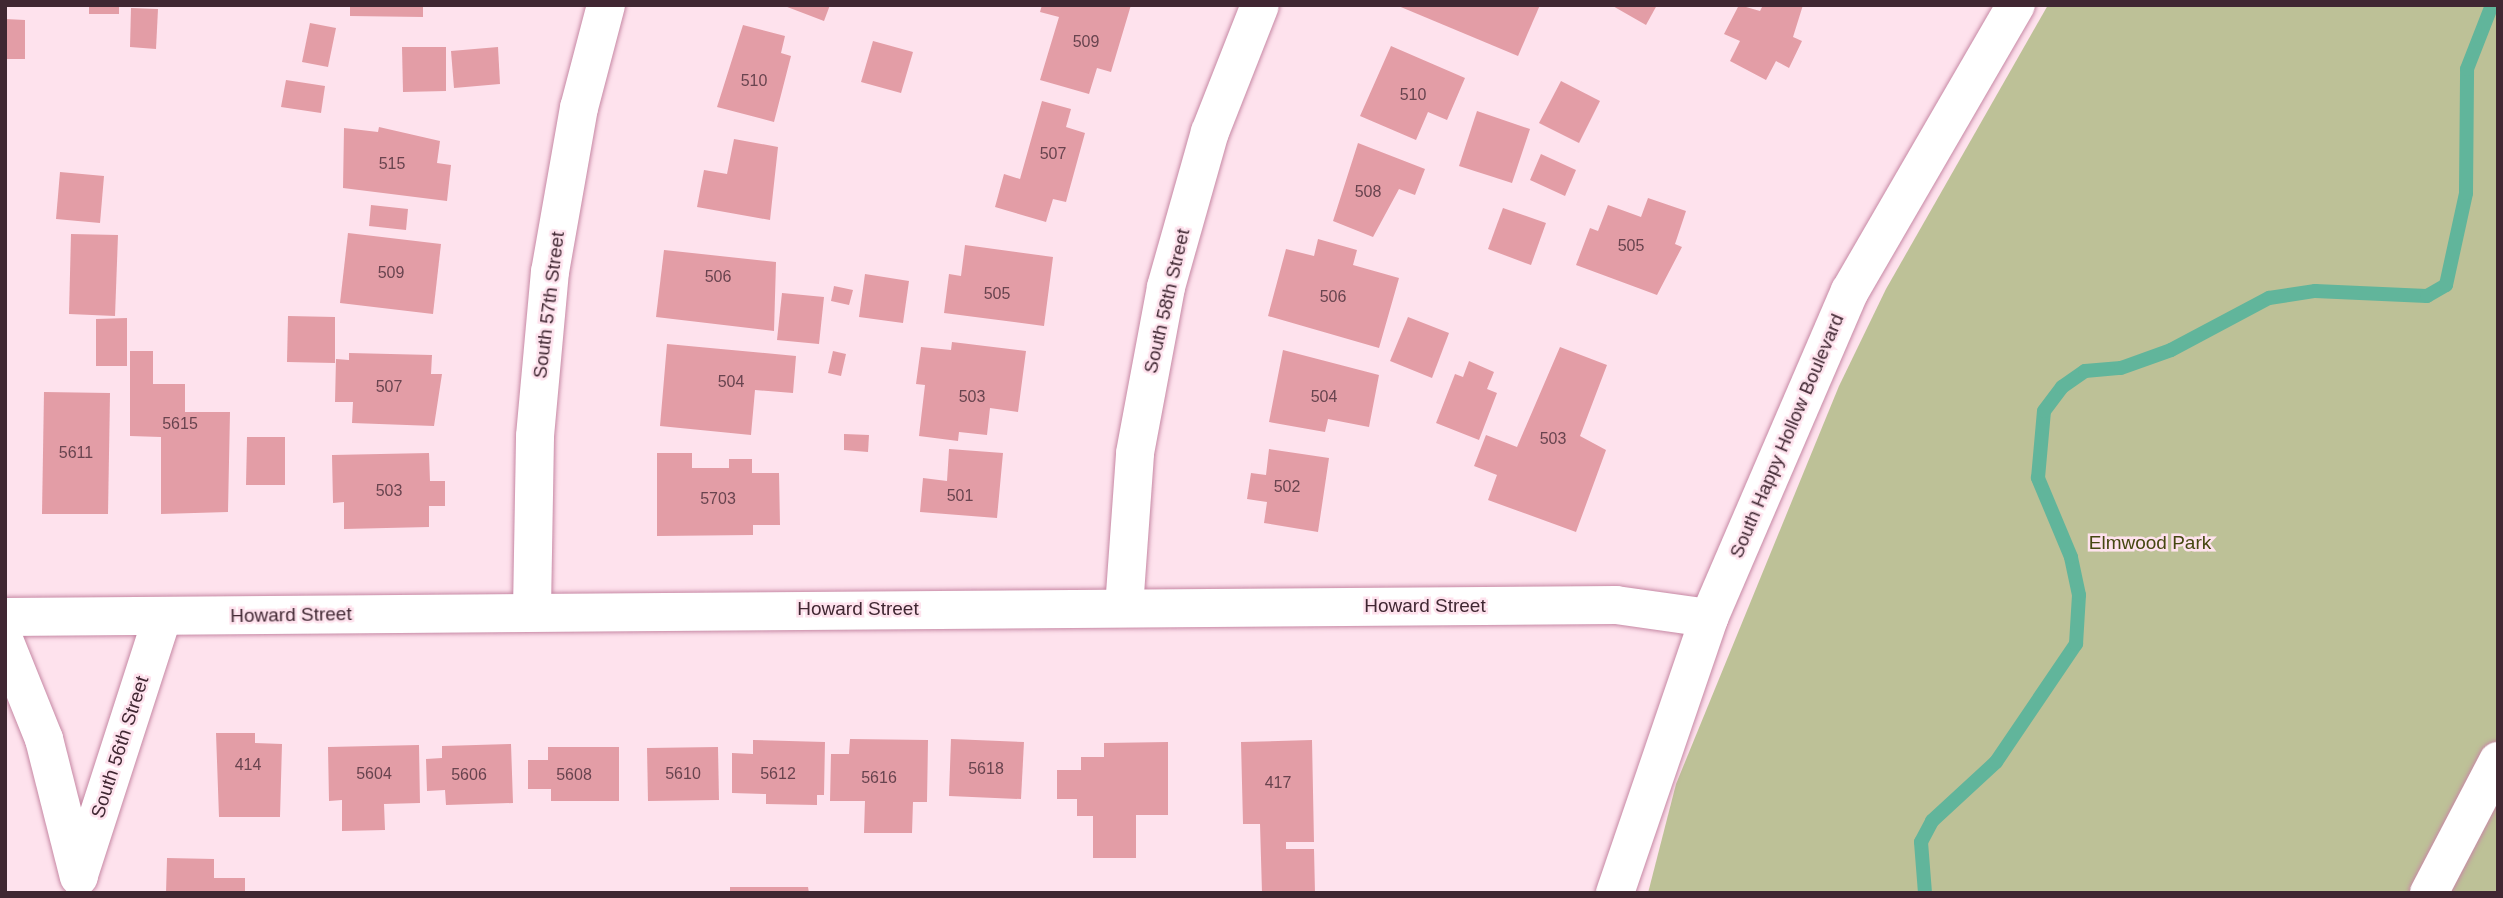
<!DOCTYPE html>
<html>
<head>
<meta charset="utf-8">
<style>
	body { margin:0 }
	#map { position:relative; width:2503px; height:898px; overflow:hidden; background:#fee2ed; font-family:Helvetica,sans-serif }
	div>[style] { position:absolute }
	.green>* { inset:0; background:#bdc197 }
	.stream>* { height:14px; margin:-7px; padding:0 7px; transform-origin:7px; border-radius:7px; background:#61b59b }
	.building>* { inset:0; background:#e39da6 }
	.roads { filter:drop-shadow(0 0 2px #c688a4) drop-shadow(0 0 2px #c688a4) }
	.minor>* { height:38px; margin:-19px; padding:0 19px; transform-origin:19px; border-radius:19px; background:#fff }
	.tertiary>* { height:38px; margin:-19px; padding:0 19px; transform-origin:19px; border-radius:19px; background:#fff }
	span { translate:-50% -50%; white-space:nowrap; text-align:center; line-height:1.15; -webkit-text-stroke:5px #fee2ed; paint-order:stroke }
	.number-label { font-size:16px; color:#69444f }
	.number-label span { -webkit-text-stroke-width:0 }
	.street-label { font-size:19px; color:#402732 }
	.park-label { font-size:19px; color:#454711 }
	.frame { position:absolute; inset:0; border:7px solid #402732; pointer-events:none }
</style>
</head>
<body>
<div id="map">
	<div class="green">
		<i style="clip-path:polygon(2048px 5px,2498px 5px,2498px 893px,1648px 893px,1676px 784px,1839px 386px,1886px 289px)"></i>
	</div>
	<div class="stream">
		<i style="left:1925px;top:893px;width:51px;rotate:-94.5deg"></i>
		<i style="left:1921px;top:842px;width:24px;rotate:-62deg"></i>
		<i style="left:1932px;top:821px;width:87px;rotate:-42.7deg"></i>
		<i style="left:1996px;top:762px;width:143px;rotate:-55.9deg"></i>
		<i style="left:2076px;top:644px;width:49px;rotate:-86.5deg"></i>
		<i style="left:2079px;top:595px;width:39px;rotate:-102deg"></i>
		<i style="left:2071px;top:557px;width:86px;rotate:-112.7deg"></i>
		<i style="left:2038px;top:478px;width:67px;rotate:-84.9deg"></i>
		<i style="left:2044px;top:411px;width:30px;rotate:-53deg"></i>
		<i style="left:2062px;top:387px;width:28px;rotate:-35deg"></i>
		<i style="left:2085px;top:371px;width:36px;rotate:-5deg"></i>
		<i style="left:2121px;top:368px;width:53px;rotate:-19.8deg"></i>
		<i style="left:2171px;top:350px;width:111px;rotate:-28deg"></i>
		<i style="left:2269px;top:298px;width:47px;rotate:-8.7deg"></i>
		<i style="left:2315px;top:291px;width:112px;rotate:2.6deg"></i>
		<i style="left:2427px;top:296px;width:22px;rotate:-30deg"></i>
		<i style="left:2446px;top:285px;width:94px;rotate:-77.7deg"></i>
		<i style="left:2466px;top:193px;width:124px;rotate:-89.5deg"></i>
		<i style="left:2467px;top:69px;width:69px;rotate:-68.7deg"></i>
	</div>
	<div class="building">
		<i style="clip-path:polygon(89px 5px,119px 5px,119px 14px,89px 14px)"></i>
		<i style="clip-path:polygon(350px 5px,423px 5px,423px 17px,350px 16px)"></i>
		<i style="clip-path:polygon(782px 5px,830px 5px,824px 21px)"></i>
		<i style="clip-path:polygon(1042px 5px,1131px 5px,1111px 72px,1097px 68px,1089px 94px,1040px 80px,1059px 17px,1040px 12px)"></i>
		<i style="clip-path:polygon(1396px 5px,1540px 5px,1518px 56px)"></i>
		<i style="clip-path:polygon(1611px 5px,1657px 5px,1646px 25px)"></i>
		<i style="clip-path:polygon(1739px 5px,1760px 11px,1763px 5px,1803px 5px,1793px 37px,1802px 41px,1789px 68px,1776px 61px,1766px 80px,1730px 61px,1740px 41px,1724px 34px)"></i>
		<i style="clip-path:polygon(131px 8px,158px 9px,156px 49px,130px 47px)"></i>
		<i style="clip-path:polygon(5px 19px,25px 20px,25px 59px,5px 59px)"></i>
		<i style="clip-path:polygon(310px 23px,336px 28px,328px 67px,302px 62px)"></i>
		<i style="clip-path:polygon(743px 25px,785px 36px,781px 53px,791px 56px,774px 122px,717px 107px)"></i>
		<i style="clip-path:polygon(873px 41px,913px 52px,901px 93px,861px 82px)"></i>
		<i style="clip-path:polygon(1391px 46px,1465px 78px,1447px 120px,1428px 112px,1416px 140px,1360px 116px)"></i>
		<i style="clip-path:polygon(402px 47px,446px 47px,446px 91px,403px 92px)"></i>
		<i style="clip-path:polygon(498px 47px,500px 84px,454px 88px,451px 51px)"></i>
		<i style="clip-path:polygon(286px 80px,325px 86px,321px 113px,281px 107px)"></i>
		<i style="clip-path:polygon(1561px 81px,1600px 101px,1579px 143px,1539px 123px)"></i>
		<i style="clip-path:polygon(1042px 101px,1071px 109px,1066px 127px,1085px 133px,1066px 202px,1053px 199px,1046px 222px,995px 207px,1004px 174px,1020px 179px)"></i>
		<i style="clip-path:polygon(1477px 111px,1530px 129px,1512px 183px,1459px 166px)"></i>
		<i style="clip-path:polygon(379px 127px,440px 141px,437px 163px,451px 165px,447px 201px,343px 188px,344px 128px,378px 132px)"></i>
		<i style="clip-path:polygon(734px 139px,778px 147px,770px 220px,697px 207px,704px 170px,727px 174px)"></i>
		<i style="clip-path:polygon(1358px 143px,1425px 169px,1415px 195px,1399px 189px,1373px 237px,1333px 221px)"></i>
		<i style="clip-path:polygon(1541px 154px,1576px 170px,1565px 196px,1530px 180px)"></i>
		<i style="clip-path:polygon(60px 172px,104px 176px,100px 223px,56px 219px)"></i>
		<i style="clip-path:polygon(1648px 198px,1686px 211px,1675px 244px,1682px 247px,1657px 295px,1576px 265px,1590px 228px,1598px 231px,1608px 205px,1641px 217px)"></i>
		<i style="clip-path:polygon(371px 205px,408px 209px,406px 230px,369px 226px)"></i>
		<i style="clip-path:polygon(1503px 208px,1546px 223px,1531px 265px,1488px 249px)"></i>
		<i style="clip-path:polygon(348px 233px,441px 244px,433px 314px,340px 303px)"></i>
		<i style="clip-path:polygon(71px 234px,118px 235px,115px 316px,69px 314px)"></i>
		<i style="clip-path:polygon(1318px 239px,1357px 250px,1353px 265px,1399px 278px,1379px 348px,1268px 316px,1286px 249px,1314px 256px)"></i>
		<i style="clip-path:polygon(965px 245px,1053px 257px,1044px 326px,944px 313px,949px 274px,961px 276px)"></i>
		<i style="clip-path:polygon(664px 250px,776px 262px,774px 331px,656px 317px)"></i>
		<i style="clip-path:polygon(865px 274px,909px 281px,903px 323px,859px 317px)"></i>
		<i style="clip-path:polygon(834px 286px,853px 290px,849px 305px,831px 301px)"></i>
		<i style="clip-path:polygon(782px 293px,824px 297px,819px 344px,777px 340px)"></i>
		<i style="clip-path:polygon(288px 316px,335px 317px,335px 363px,287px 362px)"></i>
		<i style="clip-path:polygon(1408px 317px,1449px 333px,1432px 378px,1390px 361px)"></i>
		<i style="clip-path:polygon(127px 318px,127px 366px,96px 366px,96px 319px)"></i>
		<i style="clip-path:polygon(952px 342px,1026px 351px,1018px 412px,990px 408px,987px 435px,959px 432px,958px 441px,919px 436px,925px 385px,916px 384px,921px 347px,951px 350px)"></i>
		<i style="clip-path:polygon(667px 344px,796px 356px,793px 393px,755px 390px,751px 435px,660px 426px)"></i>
		<i style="clip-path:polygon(1560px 347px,1607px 365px,1580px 436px,1606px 450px,1576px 532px,1488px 500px,1497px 475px,1474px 466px,1486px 435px,1517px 447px)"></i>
		<i style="clip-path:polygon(1283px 350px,1379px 375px,1369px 427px,1328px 419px,1325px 432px,1269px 422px)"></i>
		<i style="clip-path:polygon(130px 351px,153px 351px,153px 384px,185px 384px,185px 412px,230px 412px,228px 512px,161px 514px,161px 437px,130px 436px)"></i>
		<i style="clip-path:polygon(833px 351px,846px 354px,841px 376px,828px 373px)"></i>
		<i style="clip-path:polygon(349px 353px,432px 355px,431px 374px,442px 374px,434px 426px,352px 423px,353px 402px,335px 402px,336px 359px,349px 360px)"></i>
		<i style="clip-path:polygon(1469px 361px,1494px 372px,1487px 389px,1497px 393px,1479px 440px,1436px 423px,1455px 374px,1463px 377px)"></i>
		<i style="clip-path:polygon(44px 392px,110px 393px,108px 514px,42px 514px)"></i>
		<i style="clip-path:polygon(844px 434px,869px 435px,868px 452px,844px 450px)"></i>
		<i style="clip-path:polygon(247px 437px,285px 437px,285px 485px,246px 485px)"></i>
		<i style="clip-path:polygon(949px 449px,1003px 453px,997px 518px,920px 512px,923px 478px,947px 481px)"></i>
		<i style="clip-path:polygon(1269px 449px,1329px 458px,1318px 532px,1264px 523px,1267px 502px,1247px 499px,1251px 473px,1266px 475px)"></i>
		<i style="clip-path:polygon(429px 453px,430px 481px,445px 481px,445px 506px,429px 506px,429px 527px,344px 529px,344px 502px,333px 503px,332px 455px)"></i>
		<i style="clip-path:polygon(657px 453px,692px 453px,692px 468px,729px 468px,729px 459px,752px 459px,752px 473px,779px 473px,780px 525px,753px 525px,753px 535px,657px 536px)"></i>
		<i style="clip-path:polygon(216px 733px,255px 733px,255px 743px,282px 744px,280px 817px,219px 817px)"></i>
		<i style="clip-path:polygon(850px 739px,928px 740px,927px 802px,913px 802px,912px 833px,864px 833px,865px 801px,830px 801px,831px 754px,849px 754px)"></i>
		<i style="clip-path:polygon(951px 739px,1024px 742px,1021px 799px,949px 796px)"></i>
		<i style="clip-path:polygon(753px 740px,825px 742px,824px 795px,817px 795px,817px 805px,766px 804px,766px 794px,732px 793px,732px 753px,753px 754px)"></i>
		<i style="clip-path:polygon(1312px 740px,1314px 842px,1286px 842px,1286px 849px,1314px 849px,1315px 893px,1262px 893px,1260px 824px,1243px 824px,1241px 742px)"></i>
		<i style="clip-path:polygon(1168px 742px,1168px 815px,1136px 815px,1136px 858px,1093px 858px,1093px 816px,1077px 816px,1077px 799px,1057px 799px,1057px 770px,1081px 770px,1081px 757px,1104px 757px,1104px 743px)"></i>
		<i style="clip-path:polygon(511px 744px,513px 803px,446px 805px,445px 790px,427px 791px,426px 759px,442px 758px,442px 746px)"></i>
		<i style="clip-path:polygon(419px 745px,420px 803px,384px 804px,385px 830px,342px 831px,342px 800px,329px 801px,328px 747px)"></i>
		<i style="clip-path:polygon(548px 747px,619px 747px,619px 801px,551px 801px,551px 789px,528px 789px,528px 760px,548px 760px)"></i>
		<i style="clip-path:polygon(718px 747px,719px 800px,648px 801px,647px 748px)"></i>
		<i style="clip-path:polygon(167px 858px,214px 859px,214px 878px,245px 878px,245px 893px,166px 893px)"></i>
		<i style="clip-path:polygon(730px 887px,808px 887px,809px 893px,730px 893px)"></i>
	</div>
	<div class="roads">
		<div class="minor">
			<i style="left:1124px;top:608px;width:155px;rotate:-85.9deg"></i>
			<i style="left:1135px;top:453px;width:169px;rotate:-79.4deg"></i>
			<i style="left:1166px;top:287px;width:161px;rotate:-74.2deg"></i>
			<i style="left:1210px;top:132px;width:136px;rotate:-68.5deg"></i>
			<i style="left:532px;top:610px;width:174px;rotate:-89deg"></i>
			<i style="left:535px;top:436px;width:165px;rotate:-84.8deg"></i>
			<i style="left:550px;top:272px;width:167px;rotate:-80deg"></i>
			<i style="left:579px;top:108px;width:106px;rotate:-75.3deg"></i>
			<i style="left:5px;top:617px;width:1611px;rotate:-0.43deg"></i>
			<i style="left:1616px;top:605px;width:94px;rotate:8deg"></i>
			<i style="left:5px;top:642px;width:105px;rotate:68.1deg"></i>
			<i style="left:44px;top:739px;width:142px;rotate:75.8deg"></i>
			<i style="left:79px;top:875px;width:270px;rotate:-72.1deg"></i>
			<i style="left:2429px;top:893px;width:149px;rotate:-62.4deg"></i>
		</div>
		<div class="tertiary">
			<i style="left:1615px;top:893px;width:291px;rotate:-71.1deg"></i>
			<i style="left:1709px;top:618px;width:356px;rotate:-66.7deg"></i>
			<i style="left:1850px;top:291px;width:331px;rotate:-59.9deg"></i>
		</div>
	</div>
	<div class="number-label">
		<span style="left:1086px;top:42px">509</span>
		<span style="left:754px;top:81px">510</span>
		<span style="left:1413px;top:95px">510</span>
		<span style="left:1053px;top:154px">507</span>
		<span style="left:392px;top:164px">515</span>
		<span style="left:1368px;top:192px">508</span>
		<span style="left:1631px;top:246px">505</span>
		<span style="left:391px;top:273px">509</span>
		<span style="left:718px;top:277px">506</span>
		<span style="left:997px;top:294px">505</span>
		<span style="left:1333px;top:297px">506</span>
		<span style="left:731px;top:382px">504</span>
		<span style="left:389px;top:387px">507</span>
		<span style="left:972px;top:397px">503</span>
		<span style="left:1324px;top:397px">504</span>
		<span style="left:180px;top:424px">5615</span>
		<span style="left:1553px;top:439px">503</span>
		<span style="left:76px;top:453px">5611</span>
		<span style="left:1287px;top:487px">502</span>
		<span style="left:389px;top:491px">503</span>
		<span style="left:960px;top:496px">501</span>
		<span style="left:718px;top:499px">5703</span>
		<span style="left:248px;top:765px">414</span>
		<span style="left:986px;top:769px">5618</span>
		<span style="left:374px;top:774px">5604</span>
		<span style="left:683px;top:774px">5610</span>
		<span style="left:778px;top:774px">5612</span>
		<span style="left:469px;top:775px">5606</span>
		<span style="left:574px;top:775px">5608</span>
		<span style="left:879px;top:778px">5616</span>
		<span style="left:1278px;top:783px">417</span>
	</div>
	<div class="street-label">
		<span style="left:1167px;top:301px;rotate:-77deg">South 58th Street</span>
		<span style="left:549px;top:305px;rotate:-83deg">South 57th Street</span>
		<span style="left:1787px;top:436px;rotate:-67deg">South Happy Hollow Boulevard</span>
		<span style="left:1425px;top:606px">Howard Street</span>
		<span style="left:858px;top:609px">Howard Street</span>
		<span style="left:291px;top:615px;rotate:-1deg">Howard Street</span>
		<span style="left:120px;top:747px;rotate:-72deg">South 56th Street</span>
	</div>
	<div class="park-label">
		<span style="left:2150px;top:543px">Elmwood Park</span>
	</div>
	<div class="frame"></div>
</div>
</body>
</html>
